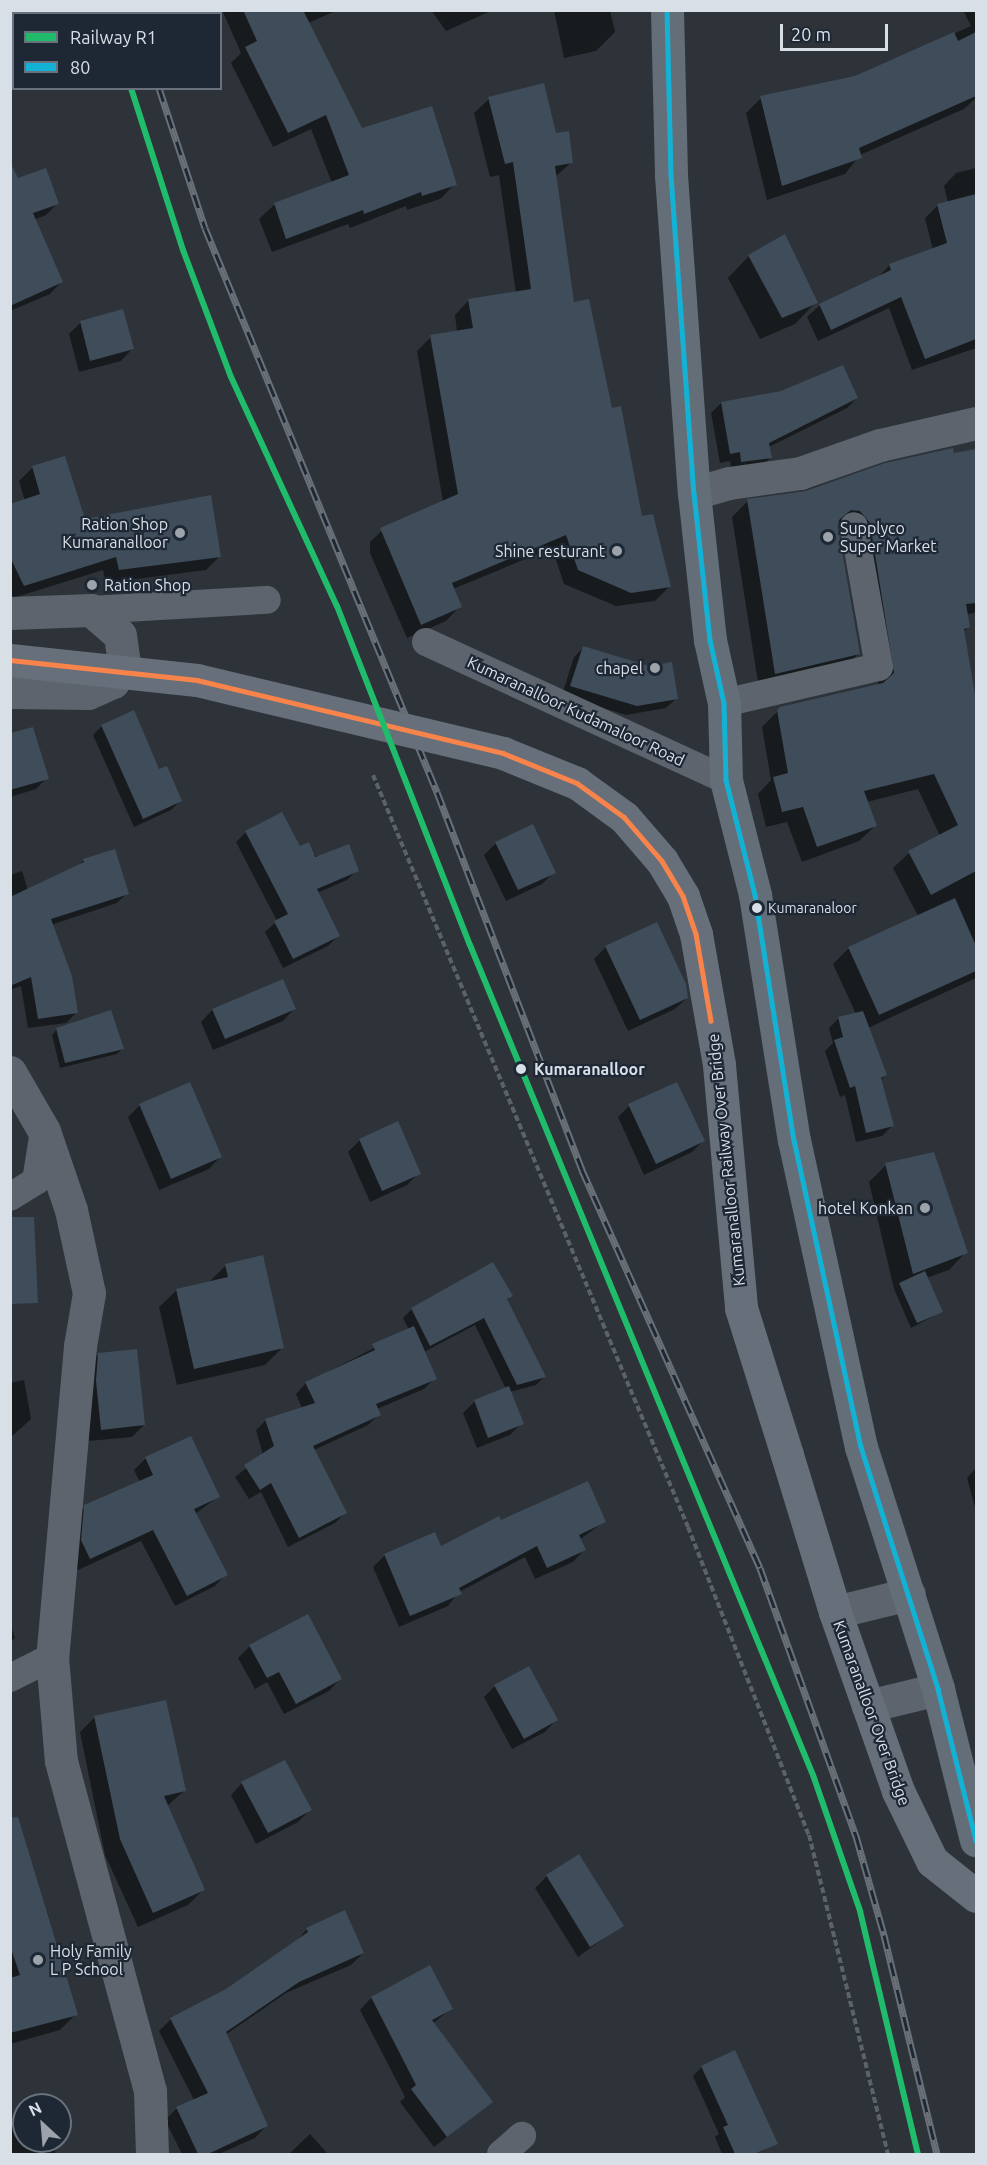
<!DOCTYPE html>
<html>
<head>
<meta charset="utf-8">
<style>
	body { margin:0 }
	#map { position:relative; width:987px; height:2165px; overflow:hidden; background:#2d3339; font-family:Ubuntu,sans-serif }
	div>[style] { position:absolute }
	.shadow>* { inset:0; background:#0007 }
	.building>* { inset:0; background:#3f4c5a }
	.path>* { height:4px; margin-top:-2px; transform-origin:0; background:repeating-linear-gradient(90deg,#5c6269 0 6px,transparent 0 9px) }
	.minor>* { height:28px; margin:-14px; padding:0 14px; transform-origin:14px; border-radius:14px; background:#5d646d }
	.tertiary>* { height:33px; margin:-16.5px; padding:0 16.5px; transform-origin:16.5px; border-radius:16.5px; background:#5d646d }
	.secondary>* { height:33px; margin:-16.5px; padding:0 16.5px; transform-origin:16.5px; border-radius:16.5px; background:#666f7a }
	.primary>* { height:33px; margin:-16.5px; padding:0 16.5px; transform-origin:16.5px; border-radius:16.5px; background:#636e79 }
	.rail>* { height:7px; margin-top:-3.5px; transform-origin:0; background:repeating-linear-gradient(90deg,#1e2835 0 14px,#6a7077 0 28px); box-sizing:border-box; border-block:2px solid #6a7077 }
	.secondary-bridge>* { height:33px; margin:-16.5px; padding:0 16.5px; transform-origin:16.5px; border-radius:16.5px; background:#666f7a }
	.bus-1>* { height:4.5px; margin:-2.25px; padding:0 2.25px; transform-origin:2.25px; border-radius:2.25px; background:#13b2d5 }
	.bus-2>* { height:4.5px; margin:-2.25px; padding:0 2.25px; transform-origin:2.25px; border-radius:2.25px; background:#f8844c }
	.rail-1>* { height:6px; margin:-3px; padding:0 3px; transform-origin:3px; border-radius:3px; background:#20bc6c }
	.dots>* { width:16px; height:16px; translate:-50% -50%; box-sizing:border-box; border:3px solid #1e2835; border-radius:50% }
	span { translate:-50% -50%; white-space:nowrap; text-align:center; line-height:1.15; -webkit-text-stroke:4.5px #1e2835; paint-order:stroke }
	.bus-label { font-size:14px; color:#d8dfe7 }
	.left { translate:0 -50%; text-align:left }
	.poi-label { font-size:16px; color:#d8dfe7 }
	.right { translate:-100% -50%; text-align:right }
	.street-label { font-size:16px; color:#d8dfe7 }
	.stop-label { font-size:16px; color:#d8dfe7; font-weight:700 }
	.frame { position:absolute; inset:0; border:12px solid #d8dfe7; pointer-events:none }
	.legend { position:absolute; left:12px; top:12px; width:210px; height:78px; box-sizing:border-box; background:#1e2835; border:2px solid #68717c; margin:0; padding:8px 10px; list-style:none; font-size:18px; color:#d8dfe7 }
	.legend li { display:flex; align-items:center; gap:12px; height:30px }
	.legend b { width:30px; border:2px solid #68717c }
	.north { position:absolute; left:12px; top:2093px; width:60px; height:60px; box-sizing:border-box; background:#1e2835; border:2px solid #68717c; border-radius:50%; rotate:334deg; font-size:16px; font-weight:700; line-height:24px; text-align:center; color:#d8dfe7 }
	.north::after { content:''; display:block; margin:auto; width:21px; height:27px; background:#9ca3aa; clip-path:polygon(50% 0,100% 100%,50% 72%,0 100%) }
	.scale { position:absolute; left:780px; top:24px; width:108px; height:27px; box-sizing:border-box; border:3px solid #d8dfe7; border-top:0; padding-left:8px; font-size:18px; line-height:21px; white-space:nowrap; color:#d8dfe7; -webkit-text-stroke:4px #1e2835; paint-order:stroke }
</style>
</head>
<body>
<div id="map">
	<div class="shadow">
		<i style="clip-path:polygon(222px 10px,338px 10px,308px 23px,362px 130px,455px 184px,440px 199px,407px 210px,406px 206px,350px 228px,348px 224px,272px 252px,259px 219px,274px 205px,332px 183px,311px 129px,273px 147px,231px 63px,241px 53px)"></i>
		<i style="clip-path:polygon(431px 10px,493px 10px,446px 31px)"></i>
		<i style="clip-path:polygon(554px 10px,610px 10px,615px 32px,596px 51px,564px 58px)"></i>
		<i style="clip-path:polygon(963px 10px,976px 10px,976px 98px,964px 109px,860px 155px,845px 174px,767px 200px,746px 113px,761px 98px,855px 77px,971px 26px)"></i>
		<i style="clip-path:polygon(489px 99px,555px 134px,572px 162px,555px 177px,573px 304px,611px 409px,640px 518px,669px 587px,655px 601px,616px 606px,564px 584px,552px 548px,453px 589px,460px 606px,446px 621px,407px 638px,370px 553px,370px 542px,385px 528px,443px 502px,417px 351px,431px 337px,457px 332px,455px 315px,469px 300px,516px 293px,499px 175px,490px 177px,474px 113px)"></i>
		<i style="clip-path:polygon(976px 168px,976px 348px,912px 370px,889px 308px,818px 341px,807px 317px,820px 305px,877px 278px,890px 265px,933px 250px,925px 218px,937px 206px,948px 203px,944px 186px,956px 173px)"></i>
		<i style="clip-path:polygon(10px 183px,57px 204px,46px 215px,34px 220px,61px 282px,50px 294px,10px 311px)"></i>
		<i style="clip-path:polygon(749px 256px,816px 302px,795px 324px,760px 339px,728px 278px)"></i>
		<i style="clip-path:polygon(81px 322px,132px 349px,121px 361px,79px 372px,69px 334px)"></i>
		<i style="clip-path:polygon(857px 398px,847px 408px,769px 447px,771px 457px,761px 467px,732px 472px,730px 461px,720px 463px,711px 413px,721px 403px)"></i>
		<i style="clip-path:polygon(976px 451px,976px 612px,966px 615px,968px 627px,963px 632px,976px 710px,976px 978px,868px 1028px,886px 1075px,880px 1081px,892px 1126px,882px 1136px,856px 1142px,845px 1095px,840px 1097px,825px 1051px,833px 1043px,829px 1028px,839px 1018px,856px 1014px,833px 964px,849px 948px,918px 916px,893px 868px,909px 853px,940px 836px,918px 789px,867px 802px,875px 826px,859px 841px,802px 862px,787px 822px,766px 827px,758px 794px,771px 780px,762px 727px,778px 711px,879px 686px,855px 539px,851px 531px,837px 526px,858px 654px,843px 670px,759px 689px,732px 517px,748px 501px,806px 492px)"></i>
		<i style="clip-path:polygon(33px 467px,84px 520px,220px 556px,206px 570px,106px 583px,103px 570px,10px 599px,10px 505px,25px 501px,19px 481px)"></i>
		<i style="clip-path:polygon(583px 648px,676px 699px,666px 708px,626px 715px,562px 695px,574px 657px)"></i>
		<i style="clip-path:polygon(102px 726px,158px 771px,180px 801px,171px 810px,134px 827px,93px 735px)"></i>
		<i style="clip-path:polygon(10px 735px,47px 778px,36px 789px,10px 797px)"></i>
		<i style="clip-path:polygon(246px 832px,357px 870px,347px 880px,317px 893px,338px 936px,328px 946px,283px 968px,265px 932px,277px 921px,236px 842px)"></i>
		<i style="clip-path:polygon(496px 843px,554px 872px,542px 884px,506px 901px,484px 855px)"></i>
		<i style="clip-path:polygon(84px 860px,127px 893px,117px 903px,51px 925px,76px 1013px,66px 1023px,28px 1028px,21px 986px,10px 990px,10px 875px,22px 871px,28px 890px,76px 868px)"></i>
		<i style="clip-path:polygon(606px 947px,687px 998px,675px 1009px,628px 1031px,594px 959px)"></i>
		<i style="clip-path:polygon(282px 980px,294px 1009px,283px 1021px,213px 1050px,201px 1022px,212px 1010px)"></i>
		<i style="clip-path:polygon(57px 1029px,122px 1049px,117px 1054px,60px 1068px,52px 1035px)"></i>
		<i style="clip-path:polygon(140px 1105px,220px 1157px,209px 1169px,159px 1190px,128px 1117px)"></i>
		<i style="clip-path:polygon(629px 1106px,703px 1141px,692px 1152px,644px 1175px,618px 1117px)"></i>
		<i style="clip-path:polygon(360px 1140px,419px 1173px,407px 1185px,370px 1202px,348px 1152px)"></i>
		<i style="clip-path:polygon(886px 1165px,966px 1252px,949px 1270px,926px 1278px,941px 1312px,911px 1328px,894px 1289px,869px 1182px)"></i>
		<i style="clip-path:polygon(226px 1265px,282px 1348px,265px 1365px,177px 1385px,159px 1307px,177px 1290px,208px 1283px)"></i>
		<i style="clip-path:polygon(511px 1296px,506px 1301px,545px 1376px,536px 1385px,510px 1392px,522px 1423px,510px 1435px,477px 1448px,463px 1413px,475px 1401px,506px 1389px,475px 1325px,424px 1352px,435px 1378px,424px 1389px,377px 1409px,379px 1415px,368px 1425px,314px 1450px,345px 1513px,335px 1523px,288px 1547px,261px 1492px,249px 1499px,235px 1477px,263px 1455px,256px 1430px,266px 1420px,302px 1408px,296px 1394px,306px 1383px,409px 1330px,403px 1318px,412px 1309px)"></i>
		<i style="clip-path:polygon(99px 1354px,144px 1425px,132px 1437px,89px 1441px,85px 1393px,87px 1366px)"></i>
		<i style="clip-path:polygon(24px 1380px,31px 1419px,10px 1438px,10px 1383px)"></i>
		<i style="clip-path:polygon(146px 1458px,218px 1497px,195px 1514px,226px 1574px,215px 1586px,175px 1606px,141px 1541px,78px 1570px,70px 1552px,73px 1519px,85px 1507px,140px 1482px,134px 1470px)"></i>
		<i style="clip-path:polygon(976px 1468px,976px 1511px,967px 1478px)"></i>
		<i style="clip-path:polygon(500px 1522px,604px 1522px,579px 1540px,584px 1550px,573px 1562px,535px 1579px,525px 1557px,459px 1592px,448px 1606px,399px 1627px,373px 1567px,385px 1555px,440px 1548px)"></i>
		<i style="clip-path:polygon(307px 1616px,340px 1679px,329px 1691px,284px 1714px,267px 1682px,255px 1689px,238px 1658px,249px 1647px)"></i>
		<i style="clip-path:polygon(10px 1624px,15px 1638px,10px 1642px)"></i>
		<i style="clip-path:polygon(495px 1686px,556px 1720px,545px 1732px,512px 1749px,484px 1697px)"></i>
		<i style="clip-path:polygon(95px 1717px,184px 1791px,167px 1806px,203px 1890px,188px 1905px,138px 1927px,105px 1855px,80px 1732px)"></i>
		<i style="clip-path:polygon(242px 1783px,310px 1810px,298px 1822px,256px 1844px,231px 1795px)"></i>
		<i style="clip-path:polygon(10px 1868px,76px 2014px,60px 2030px,10px 2044px)"></i>
		<i style="clip-path:polygon(547px 1876px,622px 1925px,578px 1957px,535px 1888px)"></i>
		<i style="clip-path:polygon(307px 1929px,363px 1953px,351px 1965px,286px 1993px,225px 2035px,266px 2126px,255px 2138px,219px 2154px,182px 2154px,165px 2120px,177px 2108px,194px 2100px,159px 2031px,171px 2019px,227px 1990px,296px 1942px)"></i>
		<i style="clip-path:polygon(429px 1967px,451px 2009px,432px 2024px,491px 2102px,434px 2147px,400px 2102px,405px 2097px,360px 2010px,371px 1998px)"></i>
		<i style="clip-path:polygon(702px 2067px,774px 2141px,765px 2150px,754px 2154px,722px 2154px,715px 2137px,719px 2134px,693px 2076px)"></i>
		<i style="clip-path:polygon(24px 2118px,24px 2141px,52px 2141px,56px 2154px,10px 2154px,10px 2123px)"></i>
		<i style="clip-path:polygon(310px 2134px,328px 2154px,289px 2154px)"></i>
	</div>
	<div class="building">
		<i style="clip-path:polygon(243px 10px,303px 10px,362px 128px,432px 106px,457px 185px,422px 196px,421px 192px,364px 214px,363px 210px,286px 239px,274px 203px,349px 175px,326px 115px,288px 133px,245px 47px,257px 41px)"></i>
		<i style="clip-path:polygon(954px 32px,958px 41px,976px 32px,976px 96px,859px 148px,862px 158px,782px 186px,760px 96px,855px 76px)"></i>
		<i style="clip-path:polygon(544px 83px,556px 133px,569px 131px,573px 163px,555px 166px,574px 302px,589px 299px,612px 408px,621px 406px,642px 516px,653px 514px,671px 587px,631px 593px,578px 570px,566px 535px,452px 583px,462px 607px,421px 625px,380px 528px,458px 494px,430px 335px,473px 328px,468px 299px,531px 289px,513px 162px,505px 164px,488px 97px)"></i>
		<i style="clip-path:polygon(10px 162px,18px 178px,46px 168px,59px 204px,33px 213px,63px 282px,10px 306px)"></i>
		<i style="clip-path:polygon(976px 194px,976px 339px,925px 359px,901px 297px,831px 330px,819px 304px,891px 270px,889px 264px,947px 243px,937px 204px)"></i>
		<i style="clip-path:polygon(785px 234px,818px 303px,782px 318px,748px 255px)"></i>
		<i style="clip-path:polygon(123px 309px,134px 349px,90px 361px,80px 321px)"></i>
		<i style="clip-path:polygon(843px 365px,858px 398px,769px 443px,772px 458px,741px 462px,740px 452px,730px 454px,721px 402px,781px 391px)"></i>
		<i style="clip-path:polygon(953px 448px,954px 453px,976px 449px,976px 603px,966px 604px,970px 627px,964px 629px,976px 701px,976px 871px,931px 895px,908px 851px,958px 825px,934px 774px,864px 791px,877px 826px,817px 847px,803px 807px,782px 812px,773px 777px,788px 773px,777px 710px,780px 707px,883px 683px,894px 673px,870px 523px,860px 511px,851px 510px,839px 520px,838px 528px,860px 654px,775px 674px,747px 499px,806px 491px,885px 463px)"></i>
		<i style="clip-path:polygon(65px 456px,85px 519px,211px 495px,221px 557px,119px 570px,116px 557px,24px 586px,10px 557px,10px 504px,40px 494px,32px 466px)"></i>
		<i style="clip-path:polygon(583px 646px,649px 666px,672px 662px,678px 699px,637px 706px,570px 686px)"></i>
		<i style="clip-path:polygon(134px 710px,159px 769px,167px 766px,182px 801px,143px 819px,101px 725px)"></i>
		<i style="clip-path:polygon(33px 727px,49px 779px,10px 790px,10px 733px)"></i>
		<i style="clip-path:polygon(282px 812px,300px 846px,309px 842px,315px 857px,349px 844px,359px 871px,317px 889px,340px 936px,293px 959px,274px 921px,288px 914px,245px 831px)"></i>
		<i style="clip-path:polygon(533px 824px,556px 873px,518px 890px,495px 842px)"></i>
		<i style="clip-path:polygon(115px 849px,129px 894px,51px 919px,72px 976px,78px 1013px,38px 1019px,31px 977px,10px 986px,10px 897px,84px 862px,83px 859px)"></i>
		<i style="clip-path:polygon(955px 898px,976px 946px,976px 971px,879px 1015px,848px 947px)"></i>
		<i style="clip-path:polygon(657px 922px,686px 984px,688px 998px,640px 1020px,605px 946px)"></i>
		<i style="clip-path:polygon(283px 979px,296px 1009px,225px 1039px,212px 1009px)"></i>
		<i style="clip-path:polygon(111px 1010px,124px 1049px,65px 1063px,56px 1028px)"></i>
		<i style="clip-path:polygon(863px 1011px,887px 1075px,881px 1078px,894px 1126px,866px 1133px,855px 1086px,850px 1088px,834px 1040px,843px 1037px,838px 1017px)"></i>
		<i style="clip-path:polygon(190px 1082px,222px 1157px,171px 1179px,139px 1104px)"></i>
		<i style="clip-path:polygon(677px 1082px,705px 1141px,656px 1164px,628px 1104px)"></i>
		<i style="clip-path:polygon(398px 1121px,421px 1174px,382px 1191px,359px 1139px)"></i>
		<i style="clip-path:polygon(934px 1152px,968px 1253px,913px 1274px,885px 1163px)"></i>
		<i style="clip-path:polygon(10px 1217px,34px 1217px,38px 1303px,10px 1304px)"></i>
		<i style="clip-path:polygon(263px 1255px,284px 1348px,194px 1369px,176px 1289px,228px 1277px,225px 1264px)"></i>
		<i style="clip-path:polygon(493px 1262px,513px 1296px,507px 1299px,546px 1377px,517px 1385px,484px 1318px,430px 1346px,411px 1308px)"></i>
		<i style="clip-path:polygon(925px 1271px,943px 1312px,917px 1323px,899px 1283px)"></i>
		<i style="clip-path:polygon(414px 1326px,437px 1379px,376px 1404px,381px 1415px,313px 1446px,347px 1513px,299px 1538px,271px 1483px,260px 1490px,244px 1465px,274px 1446px,265px 1419px,315px 1403px,305px 1382px,375px 1350px,372px 1344px)"></i>
		<i style="clip-path:polygon(137px 1349px,145px 1425px,101px 1430px,96px 1381px,98px 1353px)"></i>
		<i style="clip-path:polygon(509px 1386px,524px 1424px,488px 1438px,474px 1400px)"></i>
		<i style="clip-path:polygon(191px 1436px,220px 1497px,194px 1509px,228px 1575px,187px 1596px,153px 1530px,90px 1559px,81px 1540px,84px 1505px,153px 1475px,145px 1457px)"></i>
		<i style="clip-path:polygon(588px 1481px,606px 1522px,579px 1535px,586px 1550px,547px 1568px,537px 1546px,459px 1588px,462px 1594px,410px 1616px,384px 1554px,435px 1532px,441px 1546px,499px 1516px,501px 1520px)"></i>
		<i style="clip-path:polygon(308px 1614px,342px 1679px,296px 1704px,279px 1672px,267px 1678px,249px 1645px)"></i>
		<i style="clip-path:polygon(529px 1666px,558px 1720px,524px 1739px,494px 1685px)"></i>
		<i style="clip-path:polygon(166px 1700px,186px 1791px,164px 1796px,205px 1890px,153px 1913px,120px 1839px,94px 1716px)"></i>
		<i style="clip-path:polygon(285px 1760px,312px 1810px,268px 1833px,241px 1782px)"></i>
		<i style="clip-path:polygon(18px 1817px,78px 2015px,10px 2033px,10px 1978px,20px 1975px,10px 1946px,10px 1818px)"></i>
		<i style="clip-path:polygon(579px 1854px,624px 1926px,590px 1947px,546px 1875px)"></i>
		<i style="clip-path:polygon(345px 1910px,364px 1953px,299px 1982px,226px 2032px,268px 2126px,208px 2154px,198px 2154px,176px 2107px,208px 2093px,170px 2018px,226px 1989px,308px 1932px,306px 1928px)"></i>
		<i style="clip-path:polygon(430px 1965px,453px 2009px,432px 2020px,493px 2102px,447px 2137px,411px 2089px,416px 2085px,371px 1997px)"></i>
		<i style="clip-path:polygon(735px 2050px,778px 2144px,754px 2154px,735px 2154px,723px 2127px,728px 2125px,701px 2066px)"></i>
	</div>
	<div class="path">
		<i style="left:373px;top:775px;width:815px;rotate:67.27deg"></i>
		<i style="left:688px;top:1527px;width:331px;rotate:68.6deg"></i>
		<i style="left:809px;top:1835px;width:329px;rotate:76.1deg"></i>
	</div>
	<div class="minor">
		<i style="left:91px;top:610px;width:176px;rotate:-3.3deg"></i>
		<i style="left:426px;top:642px;width:330px;rotate:24.7deg"></i>
		<i style="left:724px;top:703px;width:159px;rotate:-13.1deg"></i>
		<i style="left:879px;top:667px;width:143px;rotate:-100.1deg"></i>
		<i style="left:10px;top:1197px;width:31px;rotate:-32deg"></i>
		<i style="left:36px;top:1181px;width:51px;rotate:-80.9deg"></i>
		<i style="left:10px;top:1678px;width:47px;rotate:-26.6deg"></i>
		<i style="left:501px;top:2154px;width:28px;rotate:-41deg"></i>
	</div>
	<div class="tertiary">
		<i style="left:694px;top:493px;width:36px;rotate:-16deg"></i>
		<i style="left:729px;top:483px;width:72px;rotate:-8deg"></i>
		<i style="left:800px;top:473px;width:85px;rotate:-19.3deg"></i>
		<i style="left:880px;top:445px;width:98px;rotate:-12.9deg"></i>
		<i style="left:10px;top:613px;width:81px;rotate:-2.1deg"></i>
		<i style="left:91px;top:610px;width:38px;rotate:41deg"></i>
		<i style="left:120px;top:635px;width:28px;rotate:82deg"></i>
		<i style="left:124px;top:663px;width:22px;rotate:120deg"></i>
		<i style="left:113px;top:682px;width:27px;rotate:156deg"></i>
		<i style="left:88px;top:693px;width:78px;rotate:-179.3deg"></i>
		<i style="left:10px;top:1072px;width:68px;rotate:60deg"></i>
		<i style="left:44px;top:1131px;width:83px;rotate:71.1deg"></i>
		<i style="left:71px;top:1210px;width:85px;rotate:77.8deg"></i>
		<i style="left:89px;top:1293px;width:54px;rotate:99.6deg"></i>
		<i style="left:80px;top:1346px;width:312px;rotate:95.1deg"></i>
		<i style="left:52px;top:1657px;width:104px;rotate:85.1deg"></i>
		<i style="left:61px;top:1761px;width:342px;rotate:74.9deg"></i>
		<i style="left:150px;top:2091px;width:63px;rotate:88.2deg"></i>
		<i style="left:835px;top:1612px;width:76px;rotate:-13.7deg"></i>
		<i style="left:868px;top:1706px;width:72px;rotate:-13.7deg"></i>
	</div>
	<div class="secondary">
		<i style="left:787px;top:1455px;width:164px;rotate:73deg"></i>
		<i style="left:835px;top:1612px;width:190px;rotate:70.6deg"></i>
		<i style="left:898px;top:1791px;width:78px;rotate:64.1deg"></i>
		<i style="left:932px;top:1861px;width:56px;rotate:38.5deg"></i>
	</div>
	<div class="primary">
		<i style="left:667px;top:10px;width:165px;rotate:88.6deg"></i>
		<i style="left:671px;top:175px;width:319px;rotate:85.9deg"></i>
		<i style="left:694px;top:493px;width:148px;rotate:83.8deg"></i>
		<i style="left:710px;top:640px;width:65px;rotate:77.5deg"></i>
		<i style="left:724px;top:703px;width:77px;rotate:88.5deg"></i>
		<i style="left:726px;top:780px;width:119px;rotate:75.8deg"></i>
		<i style="left:755px;top:895px;width:248px;rotate:81deg"></i>
		<i style="left:794px;top:1140px;width:314px;rotate:77.7deg"></i>
		<i style="left:861px;top:1447px;width:254px;rotate:72.3deg"></i>
		<i style="left:938px;top:1689px;width:156px;rotate:75.9deg"></i>
	</div>
	<div class="rail">
		<i style="left:134px;top:10px;width:4px;rotate:76deg"></i>
		<i style="left:159px;top:88px;width:147px;rotate:71.8deg"></i>
		<i style="left:205px;top:228px;width:610px;rotate:67.64deg"></i>
		<i style="left:437px;top:792px;width:405px;rotate:69deg"></i>
		<i style="left:582px;top:1170px;width:436px;rotate:65.9deg"></i>
		<i style="left:760px;top:1568px;width:285px;rotate:70.3deg"></i>
		<i style="left:856px;top:1836px;width:103px;rotate:74.2deg"></i>
		<i style="left:884px;top:1935px;width:225px;rotate:76.4deg"></i>
	</div>
	<div class="secondary-bridge">
		<i style="left:10px;top:660px;width:188px;rotate:6.1deg"></i>
		<i style="left:197px;top:680px;width:315px;rotate:13.4deg"></i>
		<i style="left:503px;top:753px;width:80px;rotate:22.1deg"></i>
		<i style="left:577px;top:783px;width:58px;rotate:35.9deg"></i>
		<i style="left:624px;top:817px;width:58px;rotate:49.2deg"></i>
		<i style="left:662px;top:861px;width:41px;rotate:59deg"></i>
		<i style="left:683px;top:896px;width:40px;rotate:71.1deg"></i>
		<i style="left:696px;top:934px;width:133px;rotate:80deg"></i>
		<i style="left:719px;top:1065px;width:244px;rotate:84.8deg"></i>
		<i style="left:741px;top:1308px;width:154px;rotate:72.6deg"></i>
	</div>
	<div class="bus-1">
		<i style="left:667px;top:10px;width:165px;rotate:88.6deg"></i>
		<i style="left:671px;top:175px;width:319px;rotate:85.9deg"></i>
		<i style="left:694px;top:493px;width:148px;rotate:83.8deg"></i>
		<i style="left:710px;top:640px;width:65px;rotate:77.5deg"></i>
		<i style="left:724px;top:703px;width:77px;rotate:88.5deg"></i>
		<i style="left:726px;top:780px;width:119px;rotate:75.8deg"></i>
		<i style="left:755px;top:895px;width:248px;rotate:81deg"></i>
		<i style="left:794px;top:1140px;width:314px;rotate:77.7deg"></i>
		<i style="left:861px;top:1447px;width:254px;rotate:72.3deg"></i>
		<i style="left:938px;top:1689px;width:156px;rotate:75.9deg"></i>
	</div>
	<div class="bus-2">
		<i style="left:10px;top:660px;width:188px;rotate:6.1deg"></i>
		<i style="left:197px;top:680px;width:315px;rotate:13.4deg"></i>
		<i style="left:503px;top:753px;width:80px;rotate:22.1deg"></i>
		<i style="left:577px;top:783px;width:58px;rotate:35.9deg"></i>
		<i style="left:624px;top:817px;width:58px;rotate:49.2deg"></i>
		<i style="left:662px;top:861px;width:41px;rotate:59deg"></i>
		<i style="left:683px;top:896px;width:40px;rotate:71.1deg"></i>
		<i style="left:696px;top:934px;width:88px;rotate:80.2deg"></i>
	</div>
	<div class="rail-1">
		<i style="left:131px;top:88px;width:170px;rotate:72.2deg"></i>
		<i style="left:183px;top:250px;width:136px;rotate:69.3deg"></i>
		<i style="left:231px;top:377px;width:252px;rotate:65.2deg"></i>
		<i style="left:337px;top:606px;width:364px;rotate:68.6deg"></i>
		<i style="left:470px;top:945px;width:898px;rotate:67.55deg"></i>
		<i style="left:813px;top:1775px;width:144px;rotate:70.9deg"></i>
		<i style="left:860px;top:1911px;width:250px;rotate:76.6deg"></i>
	</div>
	<div class="dots">
		<i style="left:180px;top:533px;background:#9ca3aa"></i>
		<i style="left:828px;top:537px;background:#9ca3aa"></i>
		<i style="left:617px;top:551px;background:#9ca3aa"></i>
		<i style="left:92px;top:585px;background:#9ca3aa"></i>
		<i style="left:655px;top:668px;background:#9ca3aa"></i>
		<i style="left:757px;top:908px;background:#d8dfe7"></i>
		<i style="left:521px;top:1069px;background:#d8dfe7"></i>
		<i style="left:925px;top:1208px;background:#9ca3aa"></i>
		<i style="left:38px;top:1960px;background:#9ca3aa"></i>
	</div>
	<div class="bus-label">
		<span class="left" style="left:768px;top:908px">Kumaranaloor</span>
	</div>
	<div class="poi-label">
		<span class="right" style="left:168px;top:533px">Ration Shop<br>Kumaranalloor</span>
		<span class="left" style="left:840px;top:537px">Supplyco<br>Super Market</span>
		<span class="right" style="left:605px;top:551px">Shine resturant</span>
		<span class="left" style="left:104px;top:585px">Ration Shop</span>
		<span class="right" style="left:643px;top:668px">chapel</span>
		<span class="right" style="left:913px;top:1208px">hotel Konkan</span>
		<span class="left" style="left:50px;top:1960px">Holy Family<br>L P School</span>
	</div>
	<div class="street-label">
		<span style="left:576px;top:711px;rotate:25deg">Kumaranalloor Kudamaloor Road</span>
		<span style="left:726px;top:1160px;rotate:-96deg">Kumaranalloor Railway Over Bridge</span>
		<span style="left:872px;top:1713px;rotate:70deg">Kumaranalloor Over Bridge</span>
	</div>
	<div class="stop-label">
		<span class="left" style="left:534px;top:1069px">Kumaranalloor</span>
	</div>
	<div class="frame"></div>
	<ul class="legend">
	<li><b style="height:8px;background:#20bc6c"></b>Railway R1</li>
	<li><b style="height:8px;background:#13b2d5"></b>80</li>
	</ul>
	<div class="north">N</div>
	<div class="scale">20 m</div>
</div>
</body>
</html>
